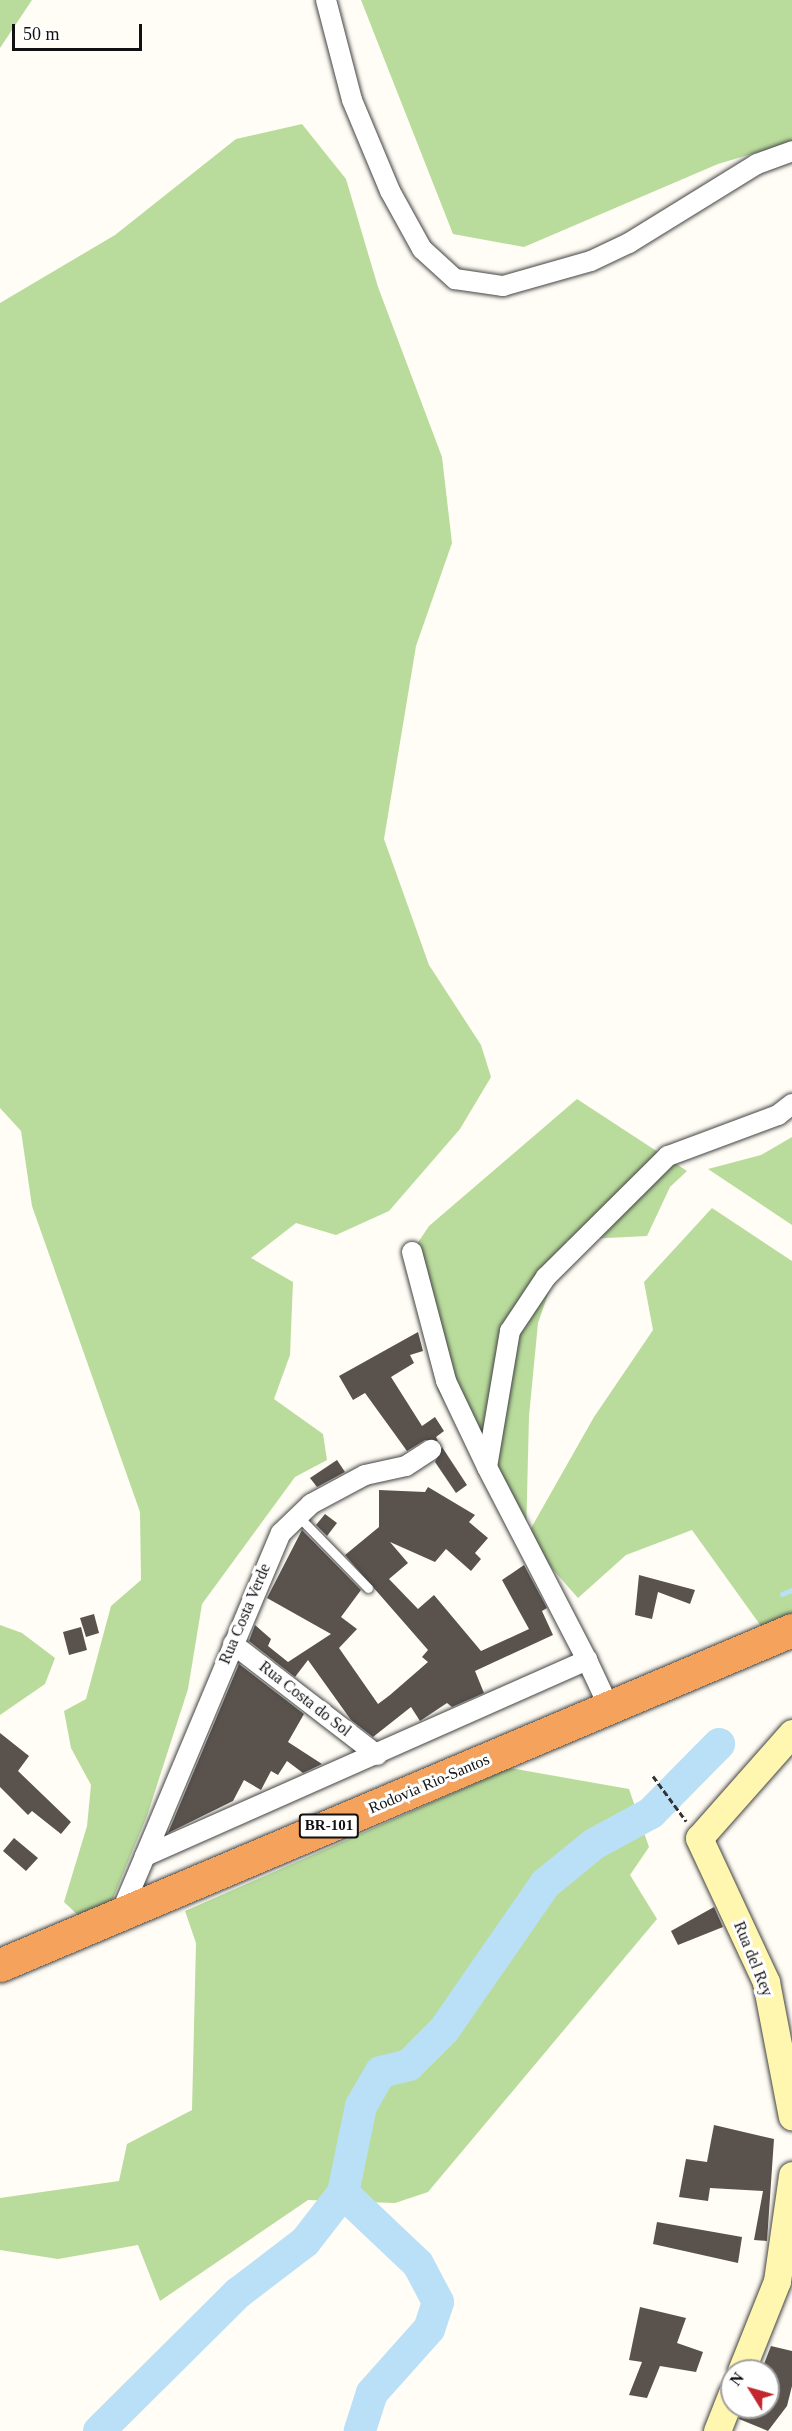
<!DOCTYPE html>
<html>
<head>
<meta charset="utf-8">
<style>
	body { margin:0 }
	#map { position:relative; width:792px; height:2431px; overflow:hidden; background:#fffdf5; font-family:Georgia,serif }
	div>[style] { position:absolute }
	.forest>* { inset:0; background:#b9dc9c }
	.stream>* { height:5px; margin:-2.5px; padding:0 2.5px; transform-origin:2.5px; border-radius:2.5px; background:#b9e0f7 }
	.river>* { height:32px; margin:-16px; padding:0 16px; transform-origin:16px; border-radius:16px; background:#b9e0f7 }
	.building>* { inset:0; background:#5a524d }
	.path>* { height:3px; margin-top:-1.5px; transform-origin:0; background:repeating-linear-gradient(90deg,#333 0 6px,transparent 0 9px) }
	.roads { filter:drop-shadow(0 0 2px #444) drop-shadow(0 0 2px #444) }
	.lane>* { height:9px; margin:-4.5px; padding:0 4.5px; transform-origin:4.5px; border-radius:4.5px; background:#fff }
	.street>* { height:20px; margin:-10px; padding:0 10px; transform-origin:10px; border-radius:10px; background:#fff }
	.secondary>* { height:27px; margin:-13.5px; padding:0 13.5px; transform-origin:13.5px; border-radius:13.5px; background:#fff6b0 }
	.highway>* { height:33px; margin:-16.5px; padding:0 16.5px; transform-origin:16.5px; border-radius:16.5px; background:#f5a25d }
	span { translate:-50% -50%; white-space:nowrap; text-align:center; line-height:1.15; -webkit-text-stroke:6px #fff; paint-order:stroke }
	.shield-label span { padding:2px 4px; background:#fff; border:2px solid; border-radius:4px; -webkit-text-stroke-width:0 }
	.shield-label { font-size:15px; color:#111; font-weight:700 }
	.street-label { font-size:16px; color:#111 }
	.north { position:absolute; left:720px; top:2359px; width:60px; height:60px; box-sizing:border-box; background:#fff; border:2px solid #a0a0a0; border-radius:50%; rotate:307deg; font-size:16px; font-weight:700; line-height:24px; text-align:center; color:#111 }
	.north::after { content:''; display:block; margin:auto; width:21px; height:27px; background:#c4262e; clip-path:polygon(50% 0,100% 100%,50% 72%,0 100%) }
	.scale { position:absolute; left:12px; top:24px; width:130px; height:27px; box-sizing:border-box; border:3px solid #111; border-top:0; padding-left:8px; font-size:18px; line-height:21px; white-space:nowrap; color:#111; -webkit-text-stroke:4px #fff; paint-order:stroke }
</style>
</head>
<body>
<div id="map">
	<div class="forest">
		<i style="clip-path:polygon(0 0,32px 0,0 48px)"></i>
		<i style="clip-path:polygon(361px 0,792px 0,792px 142px,718px 164px,524px 247px,453px 234px)"></i>
		<i style="clip-path:polygon(302px 124px,346px 179px,378px 287px,442px 457px,452px 543px,416px 646px,384px 839px,429px 965px,481px 1045px,491px 1077px,460px 1129px,389px 1211px,336px 1235px,296px 1223px,251px 1258px,293px 1282px,290px 1355px,274px 1399px,323px 1434px,327px 1460px,295px 1477px,202px 1604px,188px 1689px,147px 1816px,111px 1903px,82px 1919px,64px 1902px,87px 1826px,91px 1785px,71px 1748px,64px 1711px,86px 1699px,111px 1606px,141px 1580px,140px 1512px,32px 1206px,21px 1131px,0 1108px,0 303px,115px 235px,236px 139px)"></i>
		<i style="clip-path:polygon(577px 1099px,687px 1171px,670px 1187px,647px 1236px,567px 1240px,538px 1323px,529px 1416px,526px 1537px,594px 1417px,653px 1330px,644px 1282px,712px 1208px,792px 1261px,792px 1620px,766px 1633px,692px 1530px,626px 1555px,578px 1598px,526px 1539px,438px 1391px,405px 1262px,429px 1226px)"></i>
		<i style="clip-path:polygon(792px 1137px,792px 1225px,708px 1169px,761px 1155px)"></i>
		<i style="clip-path:polygon(0 1625px,22px 1633px,55px 1658px,45px 1684px,0 1715px)"></i>
		<i style="clip-path:polygon(510px 1768px,629px 1789px,649px 1847px,630px 1875px,657px 1919px,428px 2192px,395px 2203px,308px 2200px,160px 2301px,138px 2245px,58px 2259px,0 2250px,0 2198px,119px 2181px,127px 2144px,192px 2110px,196px 1943px,185px 1911px)"></i>
	</div>
	<div class="stream">
		<i style="left:782px;top:1594px;width:11px;rotate:-22deg"></i>
	</div>
	<div class="river">
		<i style="left:343px;top:2193px;width:103px;rotate:43.4deg"></i>
		<i style="left:418px;top:2264px;width:43px;rotate:62.2deg"></i>
		<i style="left:438px;top:2302px;width:28px;rotate:108deg"></i>
		<i style="left:429px;top:2329px;width:86px;rotate:131.7deg"></i>
		<i style="left:372px;top:2393px;width:40px;rotate:108deg"></i>
		<i style="left:99px;top:2431px;width:196px;rotate:-44.8deg"></i>
		<i style="left:238px;top:2293px;width:84px;rotate:-37.3deg"></i>
		<i style="left:305px;top:2242px;width:62px;rotate:-52.2deg"></i>
		<i style="left:343px;top:2193px;width:89px;rotate:-78.3deg"></i>
		<i style="left:361px;top:2106px;width:39px;rotate:-60deg"></i>
		<i style="left:381px;top:2072px;width:29px;rotate:-14deg"></i>
		<i style="left:409px;top:2065px;width:49px;rotate:-45deg"></i>
		<i style="left:444px;top:2030px;width:178px;rotate:-55.3deg"></i>
		<i style="left:545px;top:1884px;width:63px;rotate:-39.2deg"></i>
		<i style="left:594px;top:1844px;width:65px;rotate:-28.5deg"></i>
		<i style="left:651px;top:1813px;width:97px;rotate:-45.4deg"></i>
	</div>
	<div class="building">
		<i style="clip-path:polygon(418px 1332px,423px 1351px,410px 1355px,414px 1363px,391px 1377px,422px 1426px,435px 1417px,444px 1431px,436px 1437px,438px 1441px,425px 1440px,407px 1451px,365px 1393px,353px 1400px,339px 1376px)"></i>
		<i style="clip-path:polygon(442px 1447px,467px 1485px,456px 1493px,435px 1462px)"></i>
		<i style="clip-path:polygon(337px 1460px,345px 1472px,317px 1487px,310px 1478px)"></i>
		<i style="clip-path:polygon(428px 1487px,475px 1515px,469px 1522px,488px 1538px,475px 1553px,481px 1559px,471px 1571px,446px 1549px,435px 1562px,390px 1542px,408px 1563px,389px 1579px,418px 1609px,434px 1595px,481px 1651px,529px 1629px,502px 1580px,524px 1565px,547px 1608px,542px 1611px,553px 1635px,475px 1671px,484px 1693px,452px 1707px,447px 1703px,420px 1721px,411px 1707px,373px 1737px,351px 1720px,308px 1660px,295px 1677px,249px 1641px,255px 1625px,271px 1639px,268px 1646px,288px 1662px,331px 1634px,267px 1598px,302px 1530px,361px 1590px,341px 1617px,357px 1629px,339px 1648px,378px 1704px,390px 1695px,428px 1662px,422px 1657px,428px 1650px,345px 1555px,379px 1527px,379px 1490px,425px 1492px)"></i>
		<i style="clip-path:polygon(325px 1514px,337px 1523px,327px 1536px,316px 1525px)"></i>
		<i style="clip-path:polygon(639px 1575px,695px 1590px,690px 1604px,658px 1592px,652px 1619px,635px 1615px)"></i>
		<i style="clip-path:polygon(94px 1614px,99px 1633px,86px 1637px,80px 1618px)"></i>
		<i style="clip-path:polygon(81px 1627px,87px 1650px,69px 1655px,63px 1632px)"></i>
		<i style="clip-path:polygon(239px 1664px,304px 1714px,288px 1742px,322px 1764px,303px 1773px,287px 1761px,278px 1775px,271px 1771px,261px 1790px,244px 1780px,233px 1801px,168px 1833px)"></i>
		<i style="clip-path:polygon(0 1733px,29px 1756px,18px 1771px,71px 1822px,61px 1834px,32px 1811px,28px 1815px,0 1787px)"></i>
		<i style="clip-path:polygon(14px 1838px,38px 1858px,26px 1871px,3px 1851px)"></i>
		<i style="clip-path:polygon(714px 1907px,723px 1927px,678px 1945px,671px 1931px)"></i>
		<i style="clip-path:polygon(714px 2125px,774px 2139px,767px 2241px,754px 2240px,763px 2191px,710px 2188px,708px 2201px,679px 2197px,686px 2159px,707px 2162px)"></i>
		<i style="clip-path:polygon(657px 2222px,742px 2237px,738px 2263px,653px 2244px)"></i>
		<i style="clip-path:polygon(640px 2307px,686px 2318px,677px 2343px,703px 2352px,696px 2372px,660px 2366px,647px 2398px,629px 2395px,642px 2362px,629px 2360px)"></i>
		<i style="clip-path:polygon(771px 2346px,792px 2351px,792px 2386px,787px 2406px,768px 2431px,739px 2419px,743px 2407px,768px 2407px,768px 2370px,762px 2369px)"></i>
	</div>
	<div class="path">
		<i style="left:653px;top:1776px;width:56px;rotate:53.7deg"></i>
	</div>
	<div class="roads">
		<div class="lane">
			<i style="left:299px;top:1517px;width:99px;rotate:45.8deg"></i>
		</div>
		<div class="street">
			<i style="left:326px;top:0;width:103px;rotate:75.4deg"></i>
			<i style="left:352px;top:100px;width:99px;rotate:67.3deg"></i>
			<i style="left:390px;top:191px;width:66px;rotate:61.1deg"></i>
			<i style="left:422px;top:249px;width:45px;rotate:42.3deg"></i>
			<i style="left:455px;top:279px;width:49px;rotate:8.3deg"></i>
			<i style="left:503px;top:286px;width:91px;rotate:-15.9deg"></i>
			<i style="left:591px;top:261px;width:42px;rotate:-25.3deg"></i>
			<i style="left:629px;top:243px;width:150px;rotate:-31.7deg"></i>
			<i style="left:757px;top:164px;width:37px;rotate:-20deg"></i>
			<i style="left:412px;top:1252px;width:133px;rotate:75.2deg"></i>
			<i style="left:446px;top:1381px;width:95px;rotate:64.5deg"></i>
			<i style="left:233px;top:1644px;width:182px;rotate:37.6deg"></i>
			<i style="left:587px;top:1660px;width:217px;rotate:-117.4deg"></i>
			<i style="left:487px;top:1467px;width:138px;rotate:-80.4deg"></i>
			<i style="left:510px;top:1331px;width:65px;rotate:-56.3deg"></i>
			<i style="left:546px;top:1277px;width:172px;rotate:-44.8deg"></i>
			<i style="left:668px;top:1156px;width:117px;rotate:-20.4deg"></i>
			<i style="left:778px;top:1115px;width:18px;rotate:-38deg"></i>
			<i style="left:145px;top:1856px;width:350px;rotate:-67.2deg"></i>
			<i style="left:281px;top:1533px;width:42px;rotate:-44deg"></i>
			<i style="left:311px;top:1504px;width:61px;rotate:-28.2deg"></i>
			<i style="left:365px;top:1475px;width:42px;rotate:-12.4deg"></i>
			<i style="left:406px;top:1466px;width:30px;rotate:-33deg"></i>
			<i style="left:120px;top:1915px;width:64px;rotate:-67deg"></i>
			<i style="left:145px;top:1856px;width:484px;rotate:-23.9deg"></i>
			<i style="left:587px;top:1660px;width:52px;rotate:64.9deg"></i>
		</div>
		<div class="secondary">
			<i style="left:792px;top:1733px;width:140px;rotate:131.5deg"></i>
			<i style="left:699px;top:1838px;width:159px;rotate:65deg"></i>
			<i style="left:766px;top:1982px;width:137px;rotate:79.1deg"></i>
			<i style="left:741px;top:2371px;width:97px;rotate:-68.2deg"></i>
			<i style="left:777px;top:2281px;width:107px;rotate:-81.9deg"></i>
			<i style="left:717px;top:2431px;width:41px;rotate:-68.5deg"></i>
		</div>
		<div class="highway">
			<i style="left:0;top:1965px;width:860px;rotate:-22.93deg"></i>
		</div>
	</div>
	<div class="shield-label">
		<span style="left:329px;top:1826px">BR-101</span>
	</div>
	<div class="street-label">
		<span style="left:245px;top:1614px;rotate:-67deg">Rua Costa Verde</span>
		<span style="left:305px;top:1699px;rotate:38deg">Rua Costa do Sol</span>
		<span style="left:429px;top:1784px;rotate:-23deg">Rodovia Rio-Santos</span>
		<span style="left:753px;top:1959px;rotate:68deg">Rua del Rey</span>
	</div>
	<div class="north">N</div>
	<div class="scale">50 m</div>
</div>
</body>
</html>
